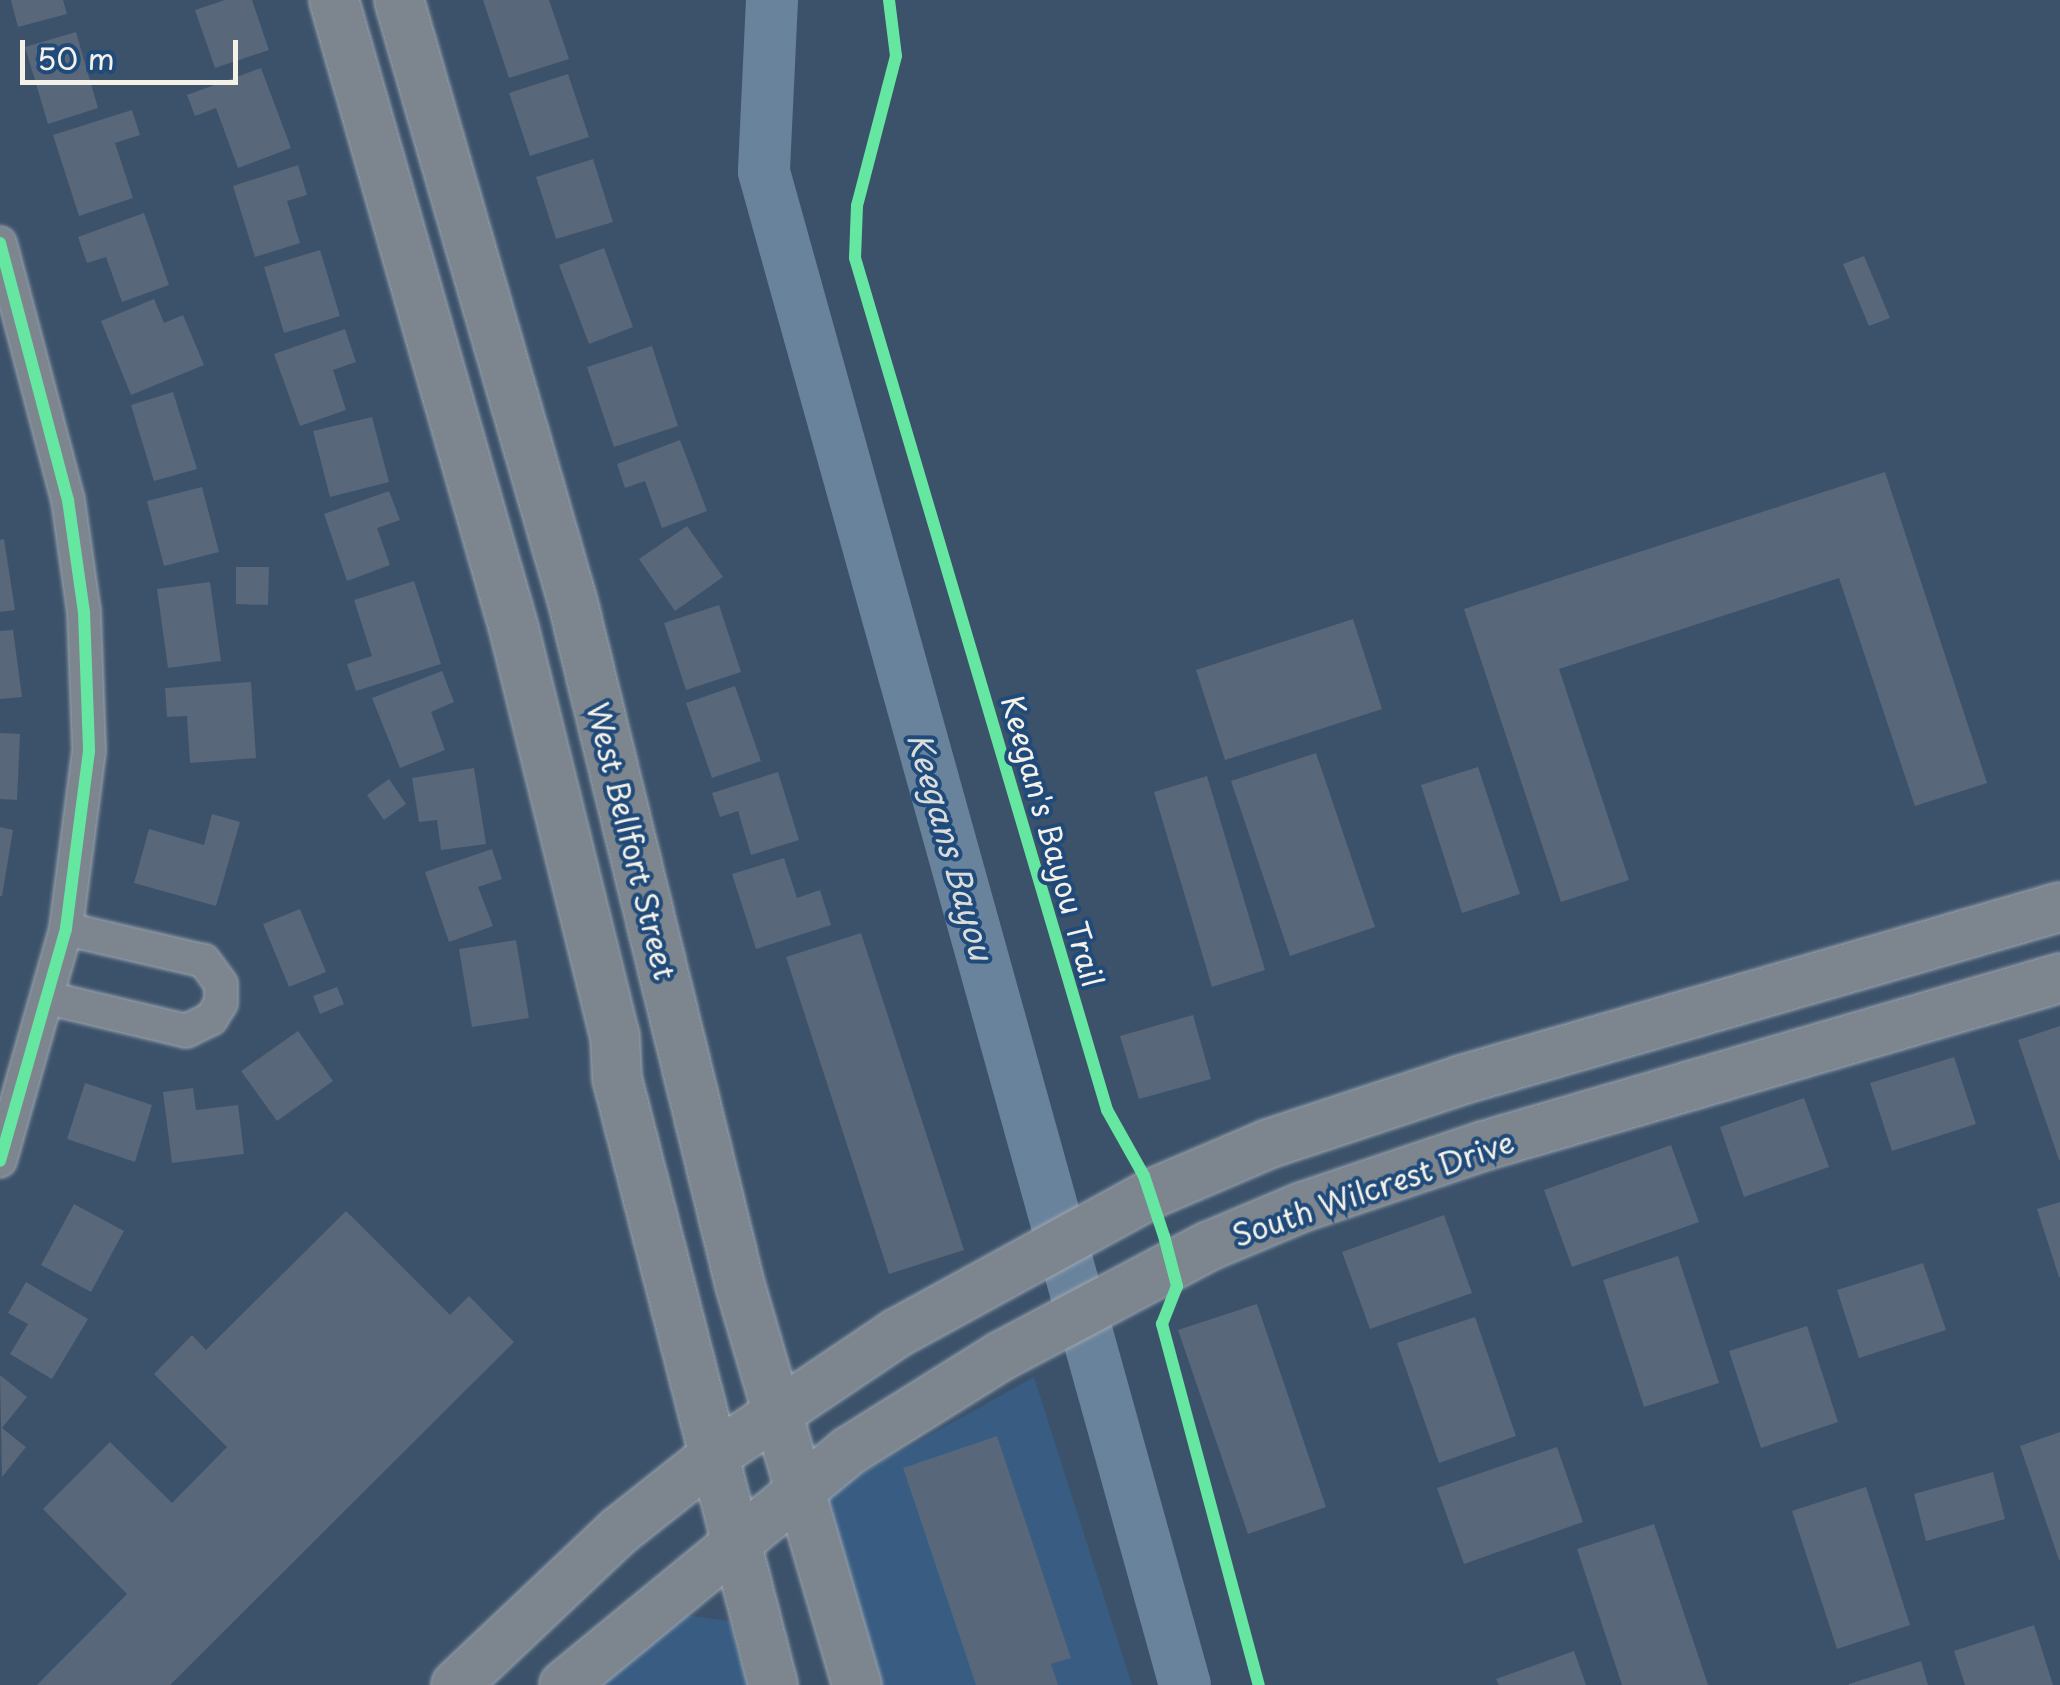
<!DOCTYPE html>
<html>
<head>
<meta charset="utf-8">
<style>
	body { margin:0 }
	#map { position:relative; width:2060px; height:1685px; overflow:hidden; background:#3c526a; font-family:"Playpen Sans",sans-serif }
	div>[style] { position:absolute }
	.built>* { inset:0; background:#385c82 }
	.river>* { height:52px; margin:-26px; padding:0 26px; transform-origin:26px; border-radius:26px; background:#6a839d }
	.building>* { inset:0; background:#586779 }
	.roads { filter:drop-shadow(0 0 2px #9fa8b2) drop-shadow(0 0 2px #9fa8b2) }
	.street>* { height:32px; margin:-16px; padding:0 16px; transform-origin:16px; border-radius:16px; background:#7d868e }
	.secondary>* { height:48px; margin:-24px; padding:0 24px; transform-origin:24px; border-radius:24px; background:#7d868e }
	.cycleway>* { height:12px; margin:-6px; padding:0 6px; transform-origin:6px; border-radius:6px; background:#66e7a1 }
	span { translate:-50% -50%; white-space:nowrap; text-align:center; line-height:1.15; -webkit-text-stroke:8px #1f4a7a; paint-order:stroke }
	.street-label { font-size:30px; color:#f4f1e8 }
	.water-label { font-size:32px; color:#d9dcda; font-style:italic }
	.scale { position:absolute; left:20px; top:40px; width:218px; height:45px; box-sizing:border-box; border:5px solid #f4f1e8; border-top:0; padding-left:12px; font-size:30px; line-height:35px; white-space:nowrap; color:#f4f1e8; -webkit-text-stroke:8px #1f4a7a; paint-order:stroke }
</style>
</head>
<body>
<div id="map">
	<div class="built">
		<i style="clip-path:polygon(1034px 1377px,1132px 1685px,879px 1685px,824px 1494px)"></i>
		<i style="clip-path:polygon(670px 1613px,729px 1621px,748px 1685px,594px 1685px)"></i>
	</div>
	<div class="river">
		<i style="left:772px;top:0;width:172px;rotate:92.7deg"></i>
		<i style="left:764px;top:172px;width:1570px;rotate:74.45deg"></i>
	</div>
	<div class="building">
		<i style="clip-path:polygon(11px 0,63px 0,67px 14px,18px 27px)"></i>
		<i style="clip-path:polygon(225px 0,252px 0,269px 50px,215px 68px,195px 10px)"></i>
		<i style="clip-path:polygon(483px 0,549px 0,569px 59px,509px 78px)"></i>
		<i style="clip-path:polygon(76px 32px,98px 108px,48px 124px,25px 47px)"></i>
		<i style="clip-path:polygon(261px 68px,291px 148px,238px 168px,216px 108px,195px 116px,187px 95px)"></i>
		<i style="clip-path:polygon(568px 74px,589px 137px,530px 156px,509px 93px)"></i>
		<i style="clip-path:polygon(132px 110px,140px 135px,115px 143px,133px 198px,79px 216px,53px 135px)"></i>
		<i style="clip-path:polygon(593px 159px,613px 222px,556px 239px,536px 177px)"></i>
		<i style="clip-path:polygon(298px 165px,307px 195px,287px 201px,300px 243px,255px 257px,233px 186px)"></i>
		<i style="clip-path:polygon(144px 213px,169px 285px,122px 302px,106px 257px,87px 263px,78px 237px)"></i>
		<i style="clip-path:polygon(604px 248px,633px 327px,589px 344px,559px 265px)"></i>
		<i style="clip-path:polygon(320px 250px,340px 316px,284px 333px,264px 267px)"></i>
		<i style="clip-path:polygon(1864px 256px,1890px 318px,1869px 326px,1843px 264px)"></i>
		<i style="clip-path:polygon(154px 299px,164px 323px,183px 315px,204px 365px,131px 395px,101px 321px)"></i>
		<i style="clip-path:polygon(345px 329px,356px 362px,333px 370px,346px 410px,300px 426px,274px 354px)"></i>
		<i style="clip-path:polygon(652px 346px,678px 426px,614px 447px,587px 367px)"></i>
		<i style="clip-path:polygon(173px 392px,197px 469px,154px 481px,131px 405px)"></i>
		<i style="clip-path:polygon(372px 417px,389px 482px,330px 497px,313px 431px)"></i>
		<i style="clip-path:polygon(680px 440px,707px 511px,662px 528px,645px 481px,625px 488px,617px 464px)"></i>
		<i style="clip-path:polygon(1885px 472px,1987px 783px,1915px 806px,1839px 578px,1559px 669px,1629px 880px,1561px 902px,1464px 609px)"></i>
		<i style="clip-path:polygon(202px 487px,219px 552px,164px 566px,147px 501px)"></i>
		<i style="clip-path:polygon(389px 491px,400px 520px,377px 528px,390px 565px,347px 581px,324px 514px)"></i>
		<i style="clip-path:polygon(687px 526px,723px 577px,675px 611px,639px 559px)"></i>
		<i style="clip-path:polygon(4px 539px,15px 610px,0 612px,0 540px)"></i>
		<i style="clip-path:polygon(236px 567px,269px 567px,268px 605px,236px 604px)"></i>
		<i style="clip-path:polygon(414px 581px,441px 664px,356px 691px,347px 664px,372px 656px,354px 600px)"></i>
		<i style="clip-path:polygon(210px 582px,221px 661px,168px 668px,157px 589px)"></i>
		<i style="clip-path:polygon(719px 605px,741px 672px,686px 690px,664px 623px)"></i>
		<i style="clip-path:polygon(1353px 619px,1382px 709px,1225px 760px,1196px 670px)"></i>
		<i style="clip-path:polygon(13px 630px,22px 697px,0 699px,0 631px)"></i>
		<i style="clip-path:polygon(442px 671px,454px 702px,431px 712px,445px 750px,400px 768px,372px 698px)"></i>
		<i style="clip-path:polygon(251px 682px,256px 758px,190px 763px,187px 716px,167px 717px,165px 688px)"></i>
		<i style="clip-path:polygon(735px 686px,761px 761px,712px 778px,686px 703px)"></i>
		<i style="clip-path:polygon(0 733px,20px 734px,17px 800px,0 799px)"></i>
		<i style="clip-path:polygon(1316px 753px,1375px 927px,1290px 956px,1231px 781px)"></i>
		<i style="clip-path:polygon(1478px 767px,1520px 894px,1462px 913px,1421px 785px)"></i>
		<i style="clip-path:polygon(474px 768px,486px 844px,441px 850px,437px 820px,419px 822px,412px 778px)"></i>
		<i style="clip-path:polygon(778px 772px,799px 840px,751px 855px,738px 811px,720px 817px,712px 793px)"></i>
		<i style="clip-path:polygon(1207px 776px,1265px 970px,1212px 987px,1154px 792px)"></i>
		<i style="clip-path:polygon(389px 779px,406px 804px,384px 820px,367px 795px)"></i>
		<i style="clip-path:polygon(212px 814px,240px 822px,216px 906px,134px 883px,149px 829px,204px 845px)"></i>
		<i style="clip-path:polygon(0 827px,13px 830px,2px 896px,0 896px)"></i>
		<i style="clip-path:polygon(492px 849px,502px 879px,478px 887px,493px 926px,449px 942px,425px 872px)"></i>
		<i style="clip-path:polygon(784px 858px,797px 898px,820px 890px,831px 925px,756px 949px,732px 874px)"></i>
		<i style="clip-path:polygon(300px 909px,326px 972px,289px 987px,263px 924px)"></i>
		<i style="clip-path:polygon(861px 933px,964px 1250px,889px 1274px,786px 957px)"></i>
		<i style="clip-path:polygon(516px 940px,529px 1018px,472px 1027px,459px 949px)"></i>
		<i style="clip-path:polygon(337px 987px,344px 1004px,320px 1014px,313px 996px)"></i>
		<i style="clip-path:polygon(1193px 1015px,1211px 1079px,1139px 1099px,1120px 1036px)"></i>
		<i style="clip-path:polygon(2060px 1026px,2060px 1160px,2059px 1160px,2018px 1040px)"></i>
		<i style="clip-path:polygon(298px 1031px,333px 1081px,277px 1121px,241px 1071px)"></i>
		<i style="clip-path:polygon(1954px 1057px,1976px 1124px,1892px 1151px,1870px 1083px)"></i>
		<i style="clip-path:polygon(85px 1083px,152px 1105px,135px 1162px,67px 1139px)"></i>
		<i style="clip-path:polygon(193px 1088px,196px 1110px,238px 1105px,244px 1154px,172px 1163px,163px 1092px)"></i>
		<i style="clip-path:polygon(1804px 1098px,1829px 1167px,1744px 1197px,1720px 1127px)"></i>
		<i style="clip-path:polygon(1671px 1145px,1699px 1222px,1572px 1267px,1544px 1190px)"></i>
		<i style="clip-path:polygon(2060px 1202px,2060px 1277px,2059px 1277px,2037px 1209px)"></i>
		<i style="clip-path:polygon(74px 1204px,124px 1231px,91px 1292px,41px 1265px)"></i>
		<i style="clip-path:polygon(346px 1211px,450px 1315px,469px 1296px,514px 1342px,170px 1685px,37px 1685px,127px 1594px,43px 1509px,110px 1442px,172px 1503px,227px 1447px,154px 1374px,192px 1335px,206px 1350px)"></i>
		<i style="clip-path:polygon(1444px 1215px,1472px 1293px,1370px 1329px,1342px 1252px)"></i>
		<i style="clip-path:polygon(1678px 1256px,1719px 1383px,1644px 1407px,1603px 1280px)"></i>
		<i style="clip-path:polygon(1923px 1263px,1946px 1330px,1859px 1358px,1837px 1290px)"></i>
		<i style="clip-path:polygon(26px 1282px,88px 1319px,52px 1379px,10px 1354px,28px 1324px,8px 1313px)"></i>
		<i style="clip-path:polygon(1257px 1304px,1326px 1507px,1248px 1534px,1178px 1330px)"></i>
		<i style="clip-path:polygon(1475px 1317px,1516px 1436px,1439px 1463px,1397px 1343px)"></i>
		<i style="clip-path:polygon(1807px 1326px,1838px 1422px,1761px 1448px,1729px 1351px)"></i>
		<i style="clip-path:polygon(0 1375px,27px 1397px,2px 1428px,26px 1447px,2px 1477px)"></i>
		<i style="clip-path:polygon(2060px 1432px,2060px 1560px,2059px 1560px,2020px 1446px)"></i>
		<i style="clip-path:polygon(997px 1436px,1071px 1658px,1051px 1664px,1058px 1685px,976px 1685px,903px 1468px)"></i>
		<i style="clip-path:polygon(1557px 1447px,1583px 1522px,1464px 1564px,1437px 1488px)"></i>
		<i style="clip-path:polygon(1993px 1472px,2005px 1519px,1926px 1541px,1914px 1494px)"></i>
		<i style="clip-path:polygon(1866px 1487px,1910px 1625px,1837px 1649px,1792px 1511px)"></i>
		<i style="clip-path:polygon(1654px 1524px,1708px 1685px,1622px 1685px,1577px 1549px)"></i>
		<i style="clip-path:polygon(2034px 1625px,2053px 1685px,1965px 1685px,1954px 1651px)"></i>
		<i style="clip-path:polygon(1574px 1651px,1586px 1685px,1499px 1685px,1496px 1679px)"></i>
		<i style="clip-path:polygon(1921px 1661px,1928px 1685px,1849px 1685px,1849px 1684px)"></i>
	</div>
	<div class="roads">
		<div class="street">
			<i style="left:0;top:243px;width:266px;rotate:75.2deg"></i>
			<i style="left:68px;top:500px;width:113px;rotate:81.9deg"></i>
			<i style="left:84px;top:612px;width:139px;rotate:87.9deg"></i>
			<i style="left:89px;top:751px;width:179px;rotate:97.4deg"></i>
			<i style="left:66px;top:929px;width:241px;rotate:105.9deg"></i>
			<i style="left:48px;top:998px;width:142px;rotate:13.4deg"></i>
			<i style="left:186px;top:1031px;width:28px;rotate:-26deg"></i>
			<i style="left:211px;top:1019px;width:19px;rotate:-58deg"></i>
			<i style="left:221px;top:1003px;width:19px;rotate:-90deg"></i>
			<i style="left:221px;top:984px;width:29px;rotate:-126deg"></i>
			<i style="left:204px;top:961px;width:142px;rotate:-166.9deg"></i>
		</div>
		<div class="secondary">
			<i style="left:334px;top:0;width:654px;rotate:74.03deg"></i>
			<i style="left:514px;top:629px;width:419px;rotate:76.1deg"></i>
			<i style="left:615px;top:1036px;width:42px;rotate:87.3deg"></i>
			<i style="left:617px;top:1078px;width:627px;rotate:75.59deg"></i>
			<i style="left:399px;top:0;width:628px;rotate:73.9deg"></i>
			<i style="left:573px;top:603px;width:702px;rotate:76.24deg"></i>
			<i style="left:740px;top:1285px;width:417px;rotate:73.7deg"></i>
			<i style="left:456px;top:1685px;width:224px;rotate:-43.4deg"></i>
			<i style="left:619px;top:1531px;width:117px;rotate:-38.4deg"></i>
			<i style="left:711px;top:1458px;width:224px;rotate:-33.9deg"></i>
			<i style="left:897px;top:1333px;width:290px;rotate:-28.7deg"></i>
			<i style="left:1151px;top:1194px;width:127px;rotate:-23.1deg"></i>
			<i style="left:1268px;top:1144px;width:203px;rotate:-18.3deg"></i>
			<i style="left:1461px;top:1080px;width:623px;rotate:-16.11deg"></i>
			<i style="left:564px;top:1685px;width:369px;rotate:-39.4deg"></i>
			<i style="left:849px;top:1451px;width:179px;rotate:-32deg"></i>
			<i style="left:1001px;top:1356px;width:235px;rotate:-27.9deg"></i>
			<i style="left:1209px;top:1246px;width:101px;rotate:-22.8deg"></i>
			<i style="left:1302px;top:1207px;width:191px;rotate:-18.6deg"></i>
			<i style="left:1483px;top:1146px;width:601px;rotate:-16.23deg"></i>
		</div>
	</div>
	<div class="cycleway">
		<i style="left:889px;top:0;width:56px;rotate:82.9deg"></i>
		<i style="left:896px;top:56px;width:155px;rotate:104.6deg"></i>
		<i style="left:857px;top:206px;width:52px;rotate:92.2deg"></i>
		<i style="left:855px;top:258px;width:888px;rotate:73.52deg"></i>
		<i style="left:1107px;top:1110px;width:76px;rotate:60.7deg"></i>
		<i style="left:1144px;top:1176px;width:63px;rotate:71.6deg"></i>
		<i style="left:1164px;top:1236px;width:52px;rotate:75.4deg"></i>
		<i style="left:1177px;top:1286px;width:41px;rotate:111.5deg"></i>
		<i style="left:1162px;top:1324px;width:374px;rotate:75deg"></i>
		<i style="left:0;top:243px;width:266px;rotate:75.2deg"></i>
		<i style="left:68px;top:500px;width:113px;rotate:81.9deg"></i>
		<i style="left:84px;top:612px;width:139px;rotate:87.9deg"></i>
		<i style="left:89px;top:751px;width:179px;rotate:97.4deg"></i>
		<i style="left:66px;top:929px;width:241px;rotate:105.9deg"></i>
	</div>
	<div class="street-label">
		<span style="left:632px;top:841px;rotate:76deg">West Bellfort Street</span>
		<span style="left:1053px;top:841px;rotate:74deg">Keegan's Bayou Trail</span>
		<span style="left:1373px;top:1188px;rotate:-19deg">South Wilcrest Drive</span>
	</div>
	<div class="water-label">
		<span style="left:951px;top:846px;rotate:74deg">Keegans Bayou</span>
	</div>
	<div class="scale">50 m</div>
</div>
</body>
</html>
